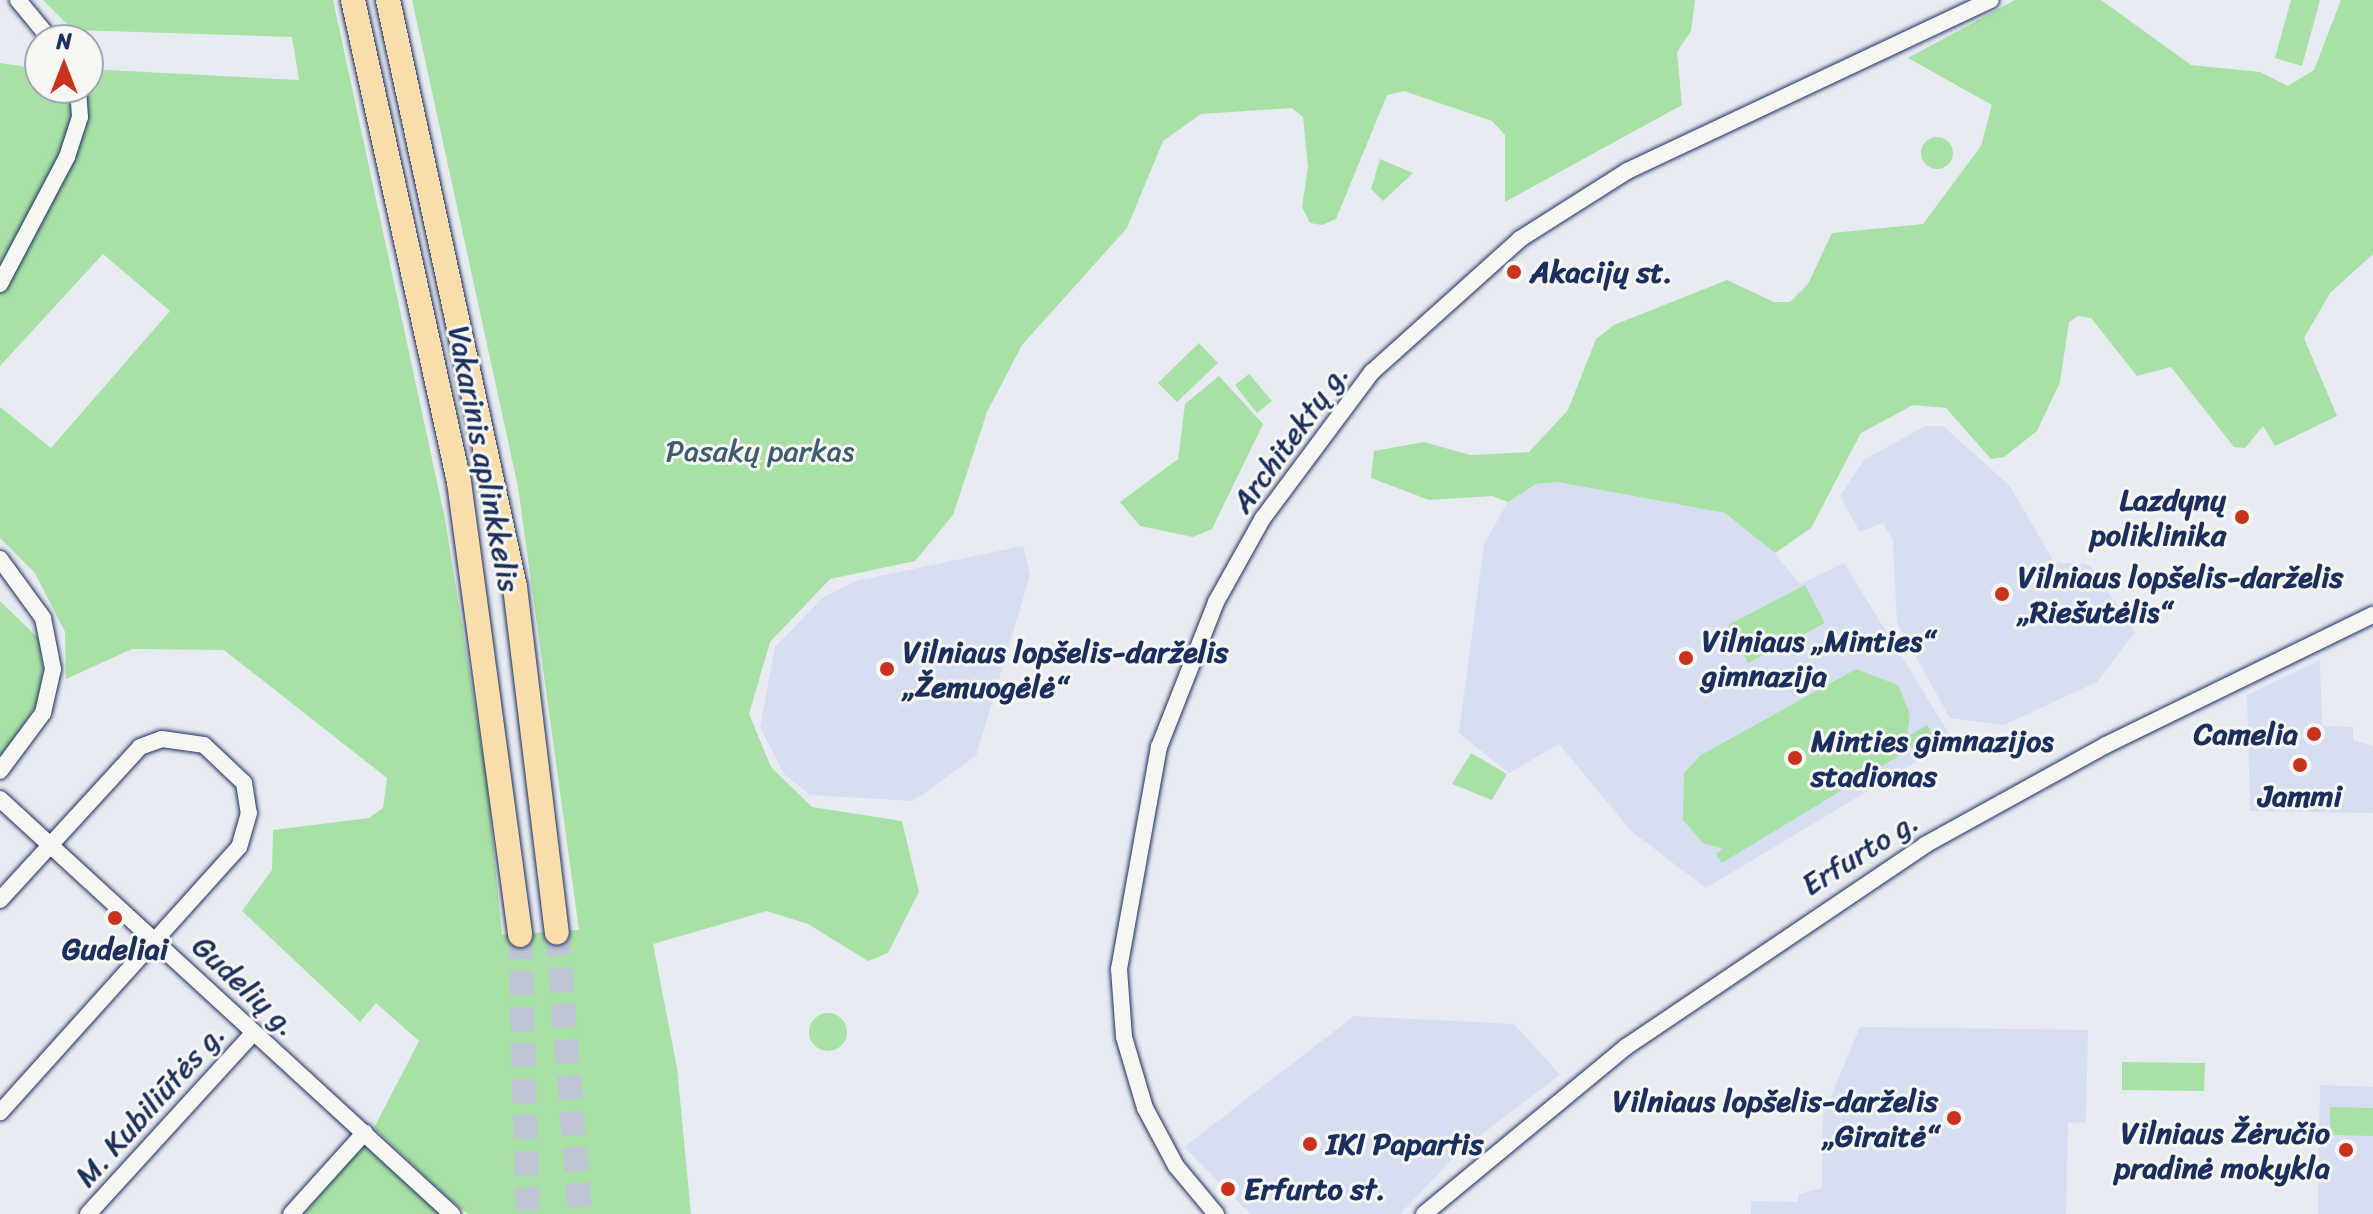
<!DOCTYPE html>
<html>
<head>
<meta charset="utf-8">
<style>
	body { margin:0 }
	#map { position:relative; width:2373px; height:1214px; overflow:hidden; background:#e8ebf2; font-family:Sriracha,sans-serif }
	div>[style] { position:absolute }
	.built>* { inset:0; background:#d8def1 }
	.green>* { inset:0; background:#a8e1a5 }
	.round { border-radius:50% }
	.highway-tunnel>* { height:24px; margin-top:-12px; transform-origin:0; background:repeating-linear-gradient(90deg,#bfc5d4 0 24px,transparent 0 36px) }
	.roads { filter:drop-shadow(0 0 2px #1b2f5e) drop-shadow(0 0 2px #1b2f5e) }
	.minor>* { height:16px; margin:-8px; padding:0 8px; transform-origin:8px; border-radius:8px; background:#f6f6f2 }
	.highway>* { height:24px; margin:-12px; padding:0 12px; transform-origin:12px; border-radius:12px; background:#f9deab }
	.dots>* { width:22px; height:22px; translate:-50% -50%; box-sizing:border-box; border:4px solid #f6f6f2; border-radius:50% }
	span { translate:-50% -50%; white-space:nowrap; text-align:center; line-height:1.15; -webkit-text-stroke:6px #f6f6f2; paint-order:stroke }
	.poi-label { font-size:30px; color:#1b2f5e; font-weight:700 }
	.left { translate:0 -50%; text-align:left }
	.right { translate:-100% -50%; text-align:right }
	.street-label { font-size:30px; color:#1b2f5e }
	.park-label { font-size:30px; color:#3e5c70 }
	.north { position:absolute; left:24px; top:24px; width:80px; height:80px; box-sizing:border-box; background:#f6f6f2; border:2px solid #9ea6b7; border-radius:50%; rotate:0deg; font-size:22px; font-weight:700; line-height:32px; text-align:center; color:#1b2f5e }
	.north::after { content:''; display:block; margin:auto; width:28px; height:36px; background:#c8321e; clip-path:polygon(50% 0,100% 100%,50% 72%,0 100%) }
</style>
</head>
<body>
<div id="map">
	<div class="built">
		<i style="clip-path:polygon(1925px 426px,1943px 426px,2010px 486px,2054px 562px,2090px 565px,2135px 632px,2097px 682px,2004px 725px,1950px 718px,1897px 623px,1893px 540px,1883px 523px,1860px 532px,1840px 496px,1864px 460px)"></i>
		<i style="clip-path:polygon(1558px 482px,1725px 513px,1759px 535px,1800px 584px,1844px 563px,1953px 740px,1706px 888px,1631px 831px,1559px 744px,1509px 773px,1459px 733px,1484px 544px,1508px 502px,1536px 484px)"></i>
		<i style="clip-path:polygon(1023px 546px,1030px 575px,976px 756px,913px 801px,810px 795px,784px 774px,760px 727px,775px 647px,822px 598px,856px 581px)"></i>
		<i style="clip-path:polygon(2320px 660px,2322px 726px,2353px 727px,2353px 740px,2373px 746px,2373px 813px,2250px 811px,2247px 695px)"></i>
		<i style="clip-path:polygon(1354px 1016px,1514px 1024px,1560px 1075px,1461px 1150px,1400px 1214px,1250px 1214px,1184px 1147px)"></i>
		<i style="clip-path:polygon(1860px 1027px,2088px 1030px,2086px 1122px,2068px 1123px,2066px 1214px,1751px 1214px,1751px 1201px,1798px 1202px,1799px 1194px,1822px 1188px,1823px 1115px)"></i>
		<i style="clip-path:polygon(2320px 1085px,2373px 1087px,2373px 1214px,2318px 1214px)"></i>
	</div>
	<div class="green">
		<i style="clip-path:polygon(43px 0,333px 0,445px 519px,487px 782px,502px 935px,579px 930px,518px 487px,412px 0,1695px 0,1691px 31px,1677px 52px,1682px 105px,1505px 202px,1505px 135px,1492px 121px,1404px 91px,1387px 95px,1336px 219px,1322px 225px,1310px 223px,1302px 207px,1308px 167px,1303px 117px,1292px 108px,1201px 114px,1163px 141px,1127px 228px,1022px 345px,987px 412px,953px 515px,915px 561px,830px 579px,770px 642px,749px 714px,771px 767px,812px 807px,902px 821px,919px 892px,888px 953px,868px 961px,808px 924px,767px 911px,653px 944px,677px 1068px,691px 1214px,468px 1214px,447px 1197px,374px 1128px,419px 1041px,376px 1003px,360px 1022px,242px 911px,272px 870px,273px 830px,369px 818px,383px 808px,387px 778px,224px 650px,132px 649px,66px 679px,65px 632px,35px 573px,0 538px,0 407px,51px 448px,170px 311px,103px 254px,0 366px,0 63px,40px 69px,40px 88px,88px 88px,88px 69px,299px 80px,292px 37px,73px 30px)"></i>
		<i style="clip-path:polygon(2015px 0,2101px 0,2191px 65px,2260px 72px,2288px 86px,2314px 70px,2341px 0,2373px 0,2373px 254px,2330px 293px,2304px 338px,2337px 416px,2275px 446px,2263px 426px,2245px 448px,2234px 447px,2171px 367px,2137px 376px,2091px 318px,2078px 316px,2069px 322px,2060px 382px,2037px 431px,2004px 457px,1991px 459px,1946px 408px,1913px 405px,1861px 433px,1811px 528px,1775px 553px,1725px 513px,1558px 482px,1536px 484px,1508px 502px,1492px 496px,1429px 500px,1371px 478px,1374px 451px,1424px 442px,1470px 455px,1529px 452px,1568px 410px,1596px 339px,1614px 325px,1727px 280px,1774px 302px,1790px 302px,1808px 284px,1832px 233px,1923px 224px,1981px 146px,1992px 105px,1908px 58px)"></i>
		<i style="clip-path:polygon(2291px 0,2320px 0,2302px 66px,2275px 58px)"></i>
		<i class="round" style="left:1921px;top:137px;width:32px;height:32px"></i>
		<i style="clip-path:polygon(1380px 159px,1413px 173px,1383px 201px,1371px 189px)"></i>
		<i style="clip-path:polygon(1199px 343px,1218px 363px,1177px 402px,1158px 383px)"></i>
		<i style="clip-path:polygon(1249px 374px,1272px 401px,1257px 413px,1235px 385px)"></i>
		<i style="clip-path:polygon(1219px 376px,1263px 424px,1212px 529px,1193px 537px,1140px 526px,1120px 502px,1178px 459px,1185px 404px)"></i>
		<i style="clip-path:polygon(1805px 585px,1825px 623px,1748px 663px,1728px 625px)"></i>
		<i style="clip-path:polygon(0 601px,39px 639px,43px 665px,39px 701px,0 760px)"></i>
		<i style="clip-path:polygon(1856px 669px,1898px 685px,1910px 714px,1907px 737px,1927px 725px,1933px 735px,1722px 863px,1716px 854px,1723px 849px,1703px 843px,1683px 820px,1684px 773px,1701px 755px)"></i>
		<i style="clip-path:polygon(1471px 753px,1507px 774px,1492px 800px,1452px 784px)"></i>
		<i class="round" style="left:809px;top:1013px;width:38px;height:38px"></i>
		<i style="clip-path:polygon(2122px 1062px,2205px 1063px,2204px 1091px,2122px 1090px)"></i>
		<i style="clip-path:polygon(2330px 1107px,2373px 1108px,2373px 1136px,2330px 1135px)"></i>
		<i style="clip-path:polygon(363px 1145px,440px 1214px,304px 1214px)"></i>
	</div>
	<div class="highway-tunnel">
		<i style="left:557px;top:932px;width:283px;rotate:85.3deg"></i>
		<i style="left:520px;top:935px;width:279px;rotate:88.4deg"></i>
	</div>
	<div class="roads">
		<div class="minor">
			<i style="left:18px;top:0;width:52px;rotate:50.5deg"></i>
			<i style="left:0;top:284px;width:144px;rotate:-62.2deg"></i>
			<i style="left:67px;top:157px;width:42px;rotate:-72deg"></i>
			<i style="left:80px;top:117px;width:29px;rotate:-94deg"></i>
			<i style="left:0;top:559px;width:73px;rotate:53.9deg"></i>
			<i style="left:43px;top:618px;width:52px;rotate:78.9deg"></i>
			<i style="left:53px;top:669px;width:45px;rotate:102.8deg"></i>
			<i style="left:43px;top:713px;width:72px;rotate:126.6deg"></i>
			<i style="left:0;top:799px;width:614px;rotate:42.56deg"></i>
			<i style="left:0;top:900px;width:207px;rotate:-47.5deg"></i>
			<i style="left:140px;top:747px;width:23px;rotate:-20deg"></i>
			<i style="left:162px;top:739px;width:42px;rotate:8.1deg"></i>
			<i style="left:204px;top:745px;width:55px;rotate:43.5deg"></i>
			<i style="left:244px;top:783px;width:30px;rotate:81deg"></i>
			<i style="left:249px;top:813px;width:35px;rotate:106deg"></i>
			<i style="left:239px;top:847px;width:357px;rotate:132deg"></i>
			<i style="left:88px;top:1214px;width:245px;rotate:-47.6deg"></i>
			<i style="left:291px;top:1214px;width:110px;rotate:-47.9deg"></i>
			<i style="left:1216px;top:1214px;width:62px;rotate:-129.8deg"></i>
			<i style="left:1176px;top:1166px;width:66px;rotate:-118.1deg"></i>
			<i style="left:1145px;top:1108px;width:74px;rotate:-106.5deg"></i>
			<i style="left:1124px;top:1037px;width:68px;rotate:-94.2deg"></i>
			<i style="left:1119px;top:969px;width:226px;rotate:-79.8deg"></i>
			<i style="left:1159px;top:747px;width:156px;rotate:-68.5deg"></i>
			<i style="left:1216px;top:602px;width:96px;rotate:-60.8deg"></i>
			<i style="left:1263px;top:518px;width:182px;rotate:-53.3deg"></i>
			<i style="left:1372px;top:372px;width:199px;rotate:-41.9deg"></i>
			<i style="left:1520px;top:239px;width:127px;rotate:-32.4deg"></i>
			<i style="left:1627px;top:171px;width:402px;rotate:-25.2deg"></i>
			<i style="left:1424px;top:1214px;width:262px;rotate:-39.6deg"></i>
			<i style="left:1626px;top:1047px;width:361px;rotate:-34deg"></i>
			<i style="left:1925px;top:845px;width:207px;rotate:-28.9deg"></i>
			<i style="left:2106px;top:745px;width:297px;rotate:-26deg"></i>
		</div>
		<div class="highway">
			<i style="left:353px;top:0;width:494px;rotate:77.6deg"></i>
			<i style="left:459px;top:482px;width:457px;rotate:82.3deg"></i>
			<i style="left:388px;top:0;width:601px;rotate:77.79deg"></i>
			<i style="left:515px;top:587px;width:348px;rotate:83.1deg"></i>
		</div>
	</div>
	<div class="dots">
		<i style="left:1514px;top:272px;background:#c8321e"></i>
		<i style="left:2242px;top:517px;background:#c8321e"></i>
		<i style="left:2002px;top:594px;background:#c8321e"></i>
		<i style="left:1686px;top:658px;background:#c8321e"></i>
		<i style="left:887px;top:669px;background:#c8321e"></i>
		<i style="left:2314px;top:734px;background:#c8321e"></i>
		<i style="left:1795px;top:758px;background:#c8321e"></i>
		<i style="left:2300px;top:765px;background:#c8321e"></i>
		<i style="left:115px;top:918px;background:#c8321e"></i>
		<i style="left:1954px;top:1118px;background:#c8321e"></i>
		<i style="left:1310px;top:1144px;background:#c8321e"></i>
		<i style="left:2346px;top:1150px;background:#c8321e"></i>
		<i style="left:1228px;top:1189px;background:#c8321e"></i>
	</div>
	<div class="poi-label">
		<span class="left" style="left:1530px;top:272px">Akacijų st.</span>
		<span class="right" style="left:2226px;top:517px">Lazdynų<br>poliklinika</span>
		<span class="left" style="left:2018px;top:594px">Vilniaus lopšelis-darželis<br>„Riešutėlis“</span>
		<span class="left" style="left:1702px;top:658px">Vilniaus „Minties“<br>gimnazija</span>
		<span class="left" style="left:903px;top:669px">Vilniaus lopšelis-darželis<br>„Žemuogėlė“</span>
		<span class="right" style="left:2298px;top:734px">Camelia</span>
		<span class="left" style="left:1811px;top:758px">Minties gimnazijos<br>stadionas</span>
		<span style="left:2300px;top:796px">Jammi</span>
		<span style="left:115px;top:949px">Gudeliai</span>
		<span class="right" style="left:1938px;top:1118px">Vilniaus lopšelis-darželis<br>„Giraitė“</span>
		<span class="right" style="left:2330px;top:1150px">Vilniaus Žėručio<br>pradinė mokykla</span>
		<span class="left" style="left:1326px;top:1144px">IKI Papartis</span>
		<span class="left" style="left:1244px;top:1189px">Erfurto st.</span>
	</div>
	<div class="street-label">
		<span style="left:1290px;top:438px;rotate:-54deg">Architektų g.</span>
		<span style="left:484px;top:459px;rotate:79deg">Vakarinis aplinkkelis</span>
		<span style="left:1860px;top:853px;rotate:-32deg">Erfurto g.</span>
		<span style="left:245px;top:986px;rotate:43deg">Gudelių g.</span>
		<span style="left:150px;top:1105px;rotate:-48deg">M. Kubiliūtės g.</span>
	</div>
	<div class="park-label">
		<span style="left:760px;top:451px">Pasakų parkas</span>
	</div>
	<div class="north">N</div>
</div>
</body>
</html>
